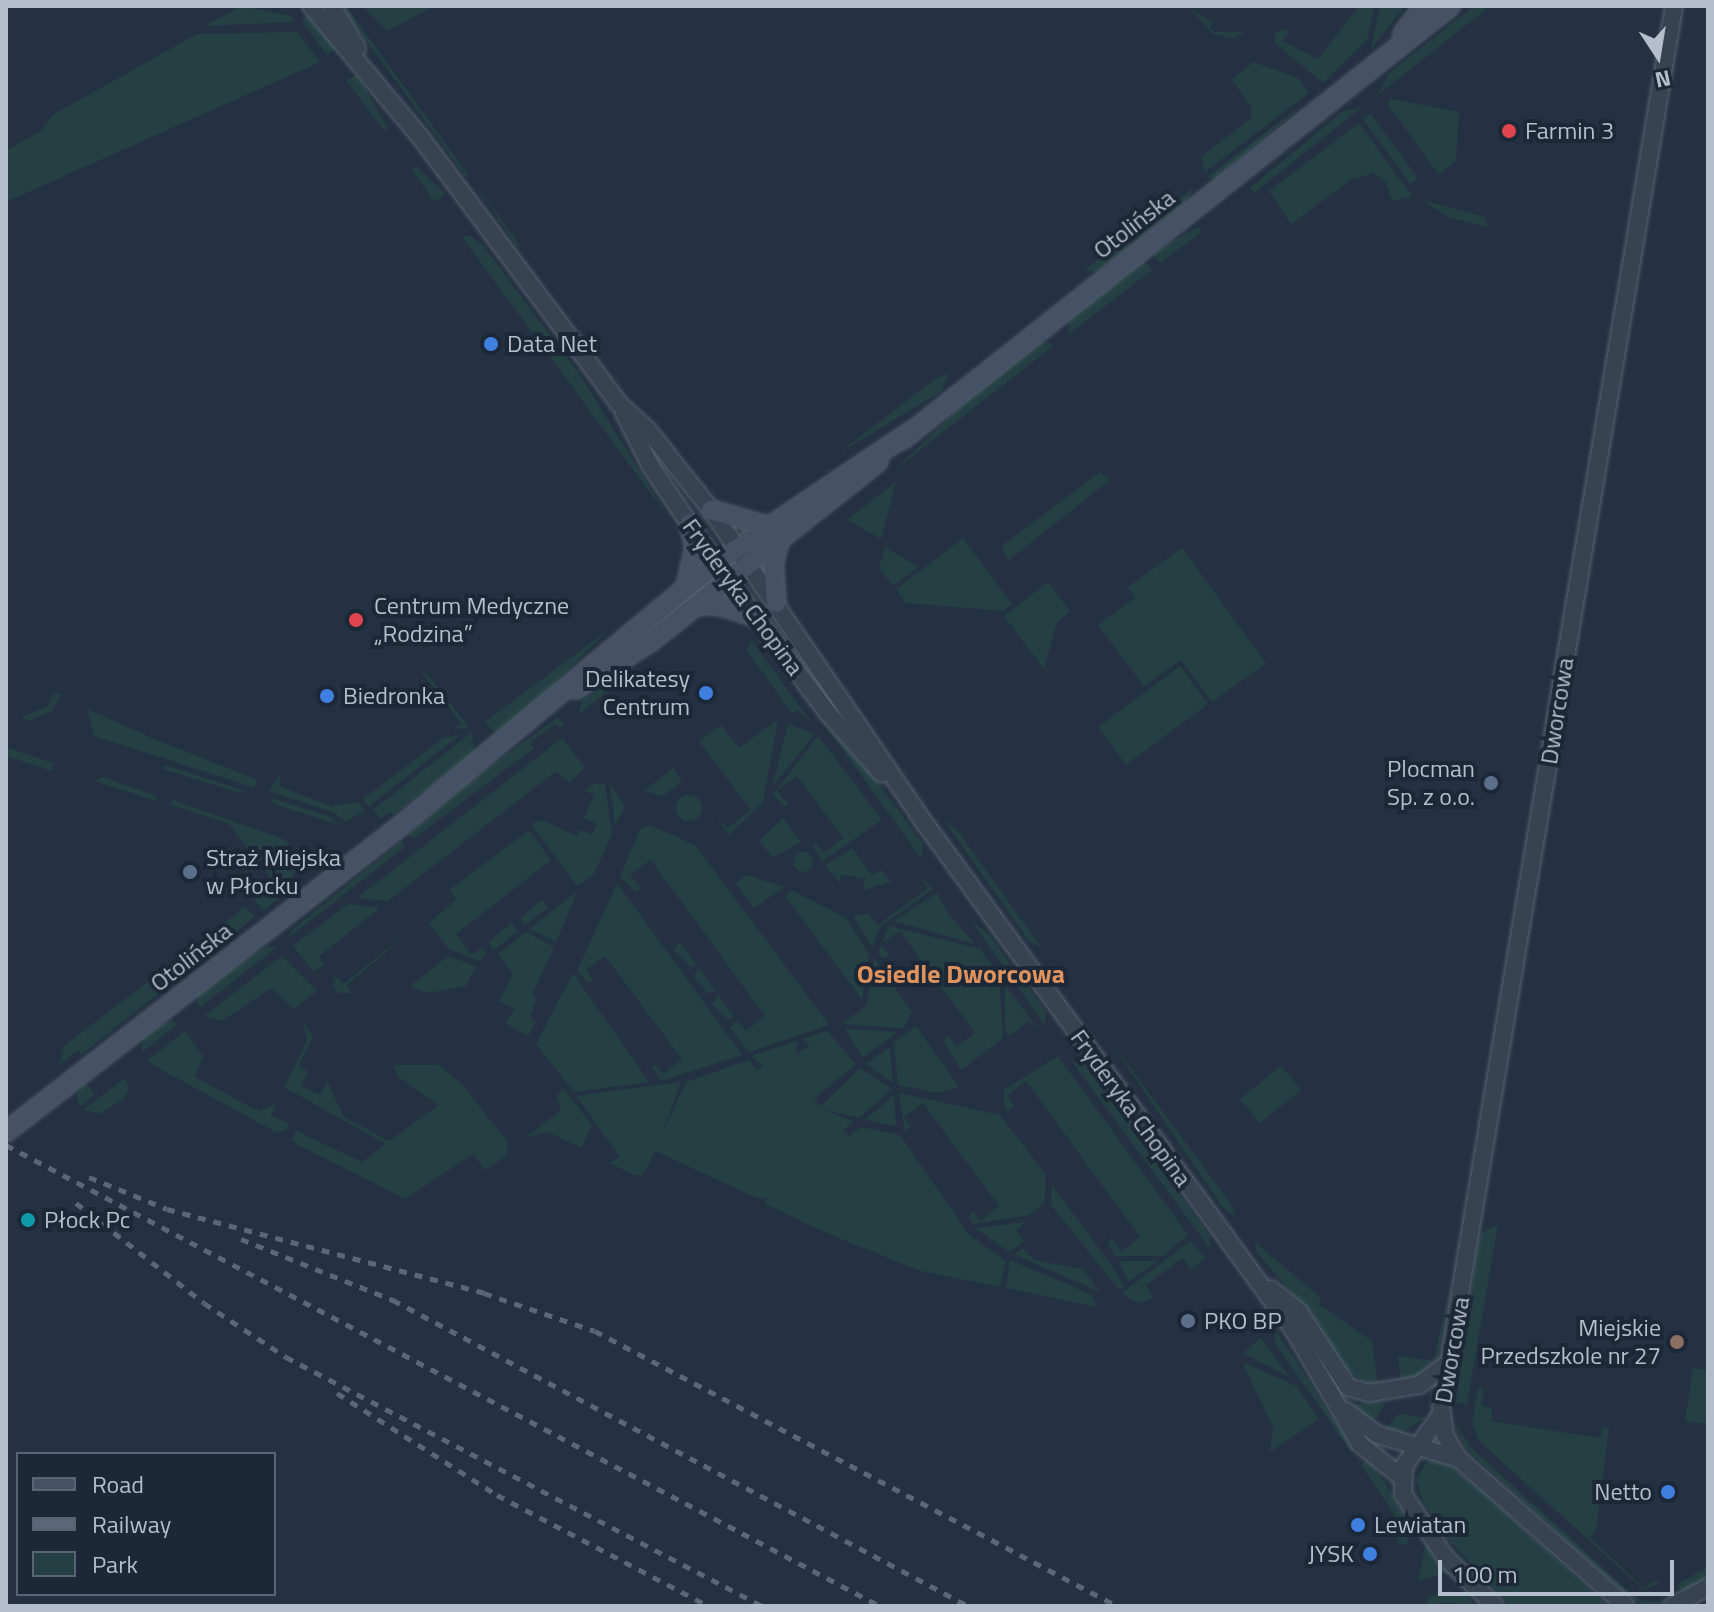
<!DOCTYPE html>
<html>
<head>
<meta charset="utf-8">
<style>
	body { margin:0 }
	#map { position:relative; width:1714px; height:1612px; overflow:hidden; background:#233142; font-family:"Titillium Web",sans-serif }
	div>[style] { position:absolute }
	.green>* { inset:0; background:#254043 }
	.round { border-radius:50% }
	.roads { filter:drop-shadow(0 0 2px #55616f) drop-shadow(0 0 2px #55616f) }
	.tertiary>* { height:16px; margin:-8px; padding:0 8px; transform-origin:8px; border-radius:8px; background:#374352 }
	.secondary>* { height:18px; margin:-9px; padding:0 9px; transform-origin:9px; border-radius:9px; background:#455265 }
	.rail>* { height:5px; margin-top:-2.5px; transform-origin:0; background:repeating-linear-gradient(90deg,#596779 0 8px,transparent 0 16px) }
	.dots>* { width:22px; height:22px; translate:-50% -50%; box-sizing:border-box; border:4px solid #1c2837; border-radius:50% }
	span { translate:-50% -50%; white-space:nowrap; text-align:center; line-height:1.15; -webkit-text-stroke:8px #1c2837; paint-order:stroke }
	.poi-label { font-size:24px; color:#b4becc }
	.left { translate:0 -50%; text-align:left }
	.right { translate:-100% -50%; text-align:right }
	.street-label { font-size:24px; color:#b4becc }
	.neighbourhood-label { font-size:26px; color:#df925c; font-weight:700 }
	.frame { position:absolute; inset:0; border:8px solid #b4becc; pointer-events:none }
	.legend { position:absolute; left:16px; top:1452px; width:260px; height:144px; box-sizing:border-box; background:#1c2837; border:2px solid #596473; margin:0; padding:10px 14px; list-style:none; font-size:24px; color:#b4becc }
	.legend li { display:flex; align-items:center; gap:16px; height:40px }
	.legend b { width:40px; border:2px solid #596473 }
	.north { position:absolute; left:1618px; top:16px; width:80px; height:80px; -webkit-text-stroke:6px #1c2837; paint-order:stroke; rotate:168deg; font-size:22px; font-weight:700; line-height:32px; text-align:center; color:#b4becc }
	.north::after { content:''; display:block; margin:auto; width:28px; height:36px; background:#b4becc; clip-path:polygon(50% 0,100% 100%,50% 72%,0 100%) }
	.scale { position:absolute; left:1438px; top:1560px; width:236px; height:36px; box-sizing:border-box; border:4px solid #b4becc; border-top:0; padding-left:10px; font-size:24px; line-height:28px; white-space:nowrap; color:#b4becc; -webkit-text-stroke:6px #1c2837; paint-order:stroke }
</style>
</head>
<body>
<div id="map">
	<div class="green">
		<i style="clip-path:polygon(241px 6px,291px 16px,295px 22px,205px 26px)"></i>
		<i style="clip-path:polygon(341px 6px,346px 6px,469px 176px,466px 177px)"></i>
		<i style="clip-path:polygon(363px 6px,434px 6px,387px 31px)"></i>
		<i style="clip-path:polygon(1188px 6px,1213px 23px,1210px 28px,1215px 32px,1244px 32px,1233px 39px,1212px 33px)"></i>
		<i style="clip-path:polygon(1359px 6px,1374px 6px,1367px 40px,1323px 83px,1275px 43px,1274px 33px,1284px 29px,1289px 32px,1282px 41px,1318px 59px)"></i>
		<i style="clip-path:polygon(1380px 6px,1405px 6px,1372px 48px,1371px 47px)"></i>
		<i style="clip-path:polygon(1474px 6px,1490px 6px,1378px 95px,1389px 73px)"></i>
		<i style="clip-path:polygon(308px 14px,338px 48px,327px 55px,302px 22px)"></i>
		<i style="clip-path:polygon(297px 32px,320px 62px,6px 202px,6px 150px,40px 132px,53px 115px,197px 34px)"></i>
		<i style="clip-path:polygon(1253px 62px,1298px 78px,1309px 93px,1205px 172px,1201px 157px,1251px 118px,1251px 107px,1232px 80px)"></i>
		<i style="clip-path:polygon(357px 74px,388px 128px,384px 131px,346px 80px)"></i>
		<i style="clip-path:polygon(1392px 99px,1459px 112px,1456px 160px,1439px 175px,1387px 103px)"></i>
		<i style="clip-path:polygon(1308px 100px,1217px 178px,1207px 177px)"></i>
		<i style="clip-path:polygon(1361px 108px,1254px 193px,1250px 188px,1343px 111px)"></i>
		<i style="clip-path:polygon(1371px 114px,1417px 177px,1415px 181px,1410px 184px,1363px 119px)"></i>
		<i style="clip-path:polygon(1359px 123px,1412px 196px,1392px 201px,1386px 182px,1374px 173px,1352px 179px,1291px 224px,1269px 191px)"></i>
		<i style="clip-path:polygon(417px 167px,441px 189px,445px 194px,435px 202px,412px 170px)"></i>
		<i style="clip-path:polygon(475px 183px,520px 245px,517px 247px)"></i>
		<i style="clip-path:polygon(1193px 188px,1189px 199px,1139px 239px,1135px 234px)"></i>
		<i style="clip-path:polygon(1422px 200px,1485px 217px,1488px 227px,1448px 217px)"></i>
		<i style="clip-path:polygon(1198px 227px,1202px 232px,1160px 263px,1152px 253px)"></i>
		<i style="clip-path:polygon(470px 236px,482px 244px,582px 378px,668px 517px,462px 237px)"></i>
		<i style="clip-path:polygon(1127px 239px,1132px 245px,1096px 272px,1084px 270px)"></i>
		<i style="clip-path:polygon(1144px 260px,1152px 270px,1069px 334px,1069px 319px)"></i>
		<i style="clip-path:polygon(1049px 342px,1053px 346px,892px 472px,981px 387px,1037px 343px)"></i>
		<i style="clip-path:polygon(949px 373px,942px 391px,837px 454px,935px 379px)"></i>
		<i style="clip-path:polygon(1100px 472px,1110px 480px,1009px 560px,1004px 554px,1003px 545px)"></i>
		<i style="clip-path:polygon(896px 482px,881px 539px,850px 521px,848px 519px)"></i>
		<i style="clip-path:polygon(963px 538px,1012px 604px,1004px 611px,906px 603px,896px 589px)"></i>
		<i style="clip-path:polygon(885px 547px,918px 567px,893px 586px,879px 568px)"></i>
		<i style="clip-path:polygon(1182px 548px,1266px 663px,1212px 702px,1181px 660px,1144px 686px,1098px 625px,1135px 598px,1128px 587px)"></i>
		<i style="clip-path:polygon(1048px 582px,1070px 611px,1057px 622px,1044px 669px,1004px 616px)"></i>
		<i style="clip-path:polygon(609px 629px,505px 732px,494px 732px,485px 722px)"></i>
		<i style="clip-path:polygon(751px 640px,814px 726px,798px 710px,792px 713px,747px 651px)"></i>
		<i style="clip-path:polygon(1180px 666px,1208px 704px,1126px 765px,1098px 727px)"></i>
		<i style="clip-path:polygon(420px 670px,426px 673px,469px 727px,453px 730px,461px 723px)"></i>
		<i style="clip-path:polygon(622px 677px,607px 692px,579px 714px,582px 700px)"></i>
		<i style="clip-path:polygon(54px 692px,61px 695px,52px 711px,28px 721px,22px 717px,48px 706px)"></i>
		<i style="clip-path:polygon(87px 709px,147px 736px,258px 780px,253px 787px,94px 736px)"></i>
		<i style="clip-path:polygon(813px 709px,878px 782px,923px 844px,921px 858px)"></i>
		<i style="clip-path:polygon(557px 718px,564px 724px,559px 728px,555px 724px,530px 743px,534px 748px,413px 839px,408px 834px,468px 782px)"></i>
		<i style="clip-path:polygon(778px 719px,763px 802px,729px 835px,717px 819px,728px 828px,751px 810px,699px 741px,721px 725px,739px 748px)"></i>
		<i style="clip-path:polygon(788px 724px,815px 734px,772px 787px,775px 776px)"></i>
		<i style="clip-path:polygon(472px 732px,474px 753px,393px 815px,390px 812px,381px 819px,373px 810px)"></i>
		<i style="clip-path:polygon(460px 735px,368px 807px,363px 799px,371px 793px,443px 738px)"></i>
		<i style="clip-path:polygon(818px 736px,882px 820px,822px 861px,813px 846px,816px 843px,824px 853px,843px 838px,797px 776px,777px 790px,788px 804px,783px 806px,773px 794px)"></i>
		<i style="clip-path:polygon(562px 738px,585px 768px,570px 782px,555px 772px,388px 901px,357px 898px)"></i>
		<i style="clip-path:polygon(6px 747px,53px 763px,52px 771px,6px 756px)"></i>
		<i style="clip-path:polygon(164px 765px,246px 791px,237px 792px,163px 769px)"></i>
		<i style="clip-path:polygon(673px 768px,682px 782px,663px 796px,644px 791px)"></i>
		<i style="clip-path:polygon(280px 775px,281px 787px,331px 806px,358px 802px,364px 810px,346px 822px,333px 812px,269px 791px)"></i>
		<i style="clip-path:polygon(103px 777px,157px 796px,157px 801px,94px 781px)"></i>
		<i style="clip-path:polygon(596px 783px,605px 784px,612px 834px,594px 874px,577px 886px,531px 824px,542px 820px,576px 836px,580px 830px,592px 834px,597px 824px,584px 818px,594px 795px,584px 790px)"></i>
		<i style="clip-path:polygon(610px 784px,625px 806px,615px 825px)"></i>
		<i class="round" style="left:676px;top:795px;width:26px;height:26px"></i>
		<i style="clip-path:polygon(270px 798px,328px 816px,340px 825px,274px 804px)"></i>
		<i style="clip-path:polygon(173px 800px,286px 840px,297px 862px,288px 891px,263px 911px,254px 899px,275px 883px,229px 824px,169px 804px)"></i>
		<i style="clip-path:polygon(783px 818px,801px 842px,773px 857px,759px 841px)"></i>
		<i style="clip-path:polygon(943px 819px,957px 830px,1042px 948px,1029px 941px)"></i>
		<i style="clip-path:polygon(650px 825px,696px 846px,829px 1025px,749px 1052px,730px 1027px,737px 1021px,746px 1031px,765px 1016px,651px 860px,630px 874px,641px 889px,636px 892px,620px 877px,640px 829px)"></i>
		<i style="clip-path:polygon(529px 830px,551px 860px,456px 934px,472px 955px,482px 948px,487px 954px,479px 961px,449px 949px,429px 923px,457px 899px,449px 890px)"></i>
		<i style="clip-path:polygon(401px 841px,405px 847px,289px 937px,292px 930px)"></i>
		<i style="clip-path:polygon(852px 848px,872px 875px,881px 870px,891px 882px,864px 890px,864px 879px,841px 874px,840px 883px,825px 866px)"></i>
		<i class="round" style="left:793px;top:852px;width:20px;height:20px"></i>
		<i style="clip-path:polygon(745px 875px,785px 887px,754px 908px,736px 883px)"></i>
		<i style="clip-path:polygon(921px 878px,933px 889px,881px 926px,872px 947px,853px 916px,868px 913px,878px 925px,928px 888px)"></i>
		<i style="clip-path:polygon(617px 883px,742px 1055px,661px 1081px,652px 1067px,656px 1065px,663px 1074px,682px 1059px,605px 956px,586px 970px,593px 980px,589px 983px,577px 971px)"></i>
		<i style="clip-path:polygon(578px 891px,556px 942px,529px 929px)"></i>
		<i style="clip-path:polygon(792px 891px,846px 918px,869px 954px,862px 1000px,785px 896px)"></i>
		<i style="clip-path:polygon(937px 893px,948px 913px,975px 944px,894px 921px)"></i>
		<i style="clip-path:polygon(542px 900px,548px 908px,525px 925px,520px 918px)"></i>
		<i style="clip-path:polygon(348px 904px,380px 908px,319px 956px,325px 965px,313px 971px,293px 946px)"></i>
		<i style="clip-path:polygon(245px 907px,255px 917px,82px 1054px,78px 1050px,59px 1065px,64px 1046px)"></i>
		<i style="clip-path:polygon(971px 920px,989px 935px,1046px 1012px,1044px 1024px)"></i>
		<i style="clip-path:polygon(421px 923px,347px 985px,352px 993px,339px 993px,333px 986px,335px 976px,343px 984px)"></i>
		<i style="clip-path:polygon(512px 923px,518px 931px,494px 950px,488px 942px)"></i>
		<i style="clip-path:polygon(889px 926px,980px 949px,999px 975px,1003px 1038px,961px 1070px,943px 1040px,948px 1035px,956px 1047px,975px 1033px,900px 931px,881px 944px,889px 955px,882px 958px,878px 953px)"></i>
		<i style="clip-path:polygon(526px 932px,554px 947px,533px 993px,536px 1001px,530px 1016px,536px 1022px,528px 1036px,505px 1023px,515px 1009px,499px 1001px,513px 974px,498px 954px)"></i>
		<i style="clip-path:polygon(680px 942px,696px 964px,691px 967px,673px 950px)"></i>
		<i style="clip-path:polygon(267px 946px,276px 948px,199px 1008px,197px 995px,203px 988px)"></i>
		<i style="clip-path:polygon(282px 956px,317px 991px,294px 1009px,271px 988px,222px 1021px,204px 1016px)"></i>
		<i style="clip-path:polygon(448px 956px,476px 966px,466px 986px,428px 993px,410px 986px)"></i>
		<i style="clip-path:polygon(874px 958px,912px 1012px,903px 1028px,842px 1024px,867px 1005px)"></i>
		<i style="clip-path:polygon(699px 968px,715px 990px,709px 994px,693px 977px)"></i>
		<i style="clip-path:polygon(573px 973px,649px 1082px,574px 1092px,536px 1044px)"></i>
		<i style="clip-path:polygon(1005px 985px,1038px 1029px,1028px 1021px,1009px 1036px,1005px 1031px)"></i>
		<i style="clip-path:polygon(718px 995px,734px 1016px,728px 1020px,712px 1004px)"></i>
		<i style="clip-path:polygon(170px 1020px,178px 1024px,142px 1052px,143px 1037px)"></i>
		<i style="clip-path:polygon(303px 1021px,313px 1036px,299px 1065px,308px 1072px,301px 1086px,320px 1095px,327px 1081px,344px 1117px,389px 1141px,439px 1105px,397px 1076px,394px 1065px,439px 1065px,463px 1085px,508px 1143px,506px 1156px,485px 1170px,473px 1154px,405px 1199px,300px 1146px,292px 1140px,296px 1131px,362px 1162px,386px 1144px,284px 1087px,307px 1041px)"></i>
		<i style="clip-path:polygon(916px 1026px,959px 1087px,937px 1093px,898px 1085px,894px 1042px)"></i>
		<i style="clip-path:polygon(845px 1029px,897px 1032px,863px 1058px)"></i>
		<i style="clip-path:polygon(185px 1031px,203px 1056px,195px 1077px,258px 1111px,276px 1104px,271px 1115px,289px 1124px,286px 1131px,276px 1132px,151px 1064px,148px 1060px)"></i>
		<i style="clip-path:polygon(827px 1031px,856px 1064px,814px 1099px,821px 1106px,860px 1068px,892px 1089px,859px 1118px,823px 1109px,854px 1122px,843px 1130px,848px 1136px,861px 1127px,900px 1135px,969px 1235px,1006px 1261px,1000px 1287px,921px 1271px,819px 1230px,764px 1203px,767px 1198px,757px 1198px,655px 1151px,643px 1175px,635px 1175px,609px 1163px,620px 1157px,576px 1096px,681px 1082px,663px 1132px,686px 1082px,749px 1060px,757px 1070px,763px 1066px,751px 1056px,797px 1041px,796px 1054px,810px 1046px,803px 1039px)"></i>
		<i style="clip-path:polygon(1106px 1035px,1231px 1204px,1236px 1217px,1223px 1208px)"></i>
		<i style="clip-path:polygon(890px 1047px,893px 1083px,866px 1064px)"></i>
		<i style="clip-path:polygon(1058px 1056px,1188px 1235px,1163px 1256px,1115px 1256px,1108px 1244px,1111px 1238px,1121px 1252px,1140px 1237px,1026px 1081px,1007px 1095px,1015px 1107px,1008px 1110px,1004px 1104px,1004px 1090px)"></i>
		<i style="clip-path:polygon(1081px 1057px,1209px 1235px,1211px 1250px,1073px 1063px)"></i>
		<i style="clip-path:polygon(1281px 1066px,1301px 1090px,1260px 1123px,1240px 1099px)"></i>
		<i style="clip-path:polygon(125px 1078px,129px 1089px,124px 1098px,100px 1114px,83px 1110px)"></i>
		<i style="clip-path:polygon(85px 1081px,95px 1095px,80px 1106px,76px 1095px)"></i>
		<i style="clip-path:polygon(563px 1088px,592px 1125px,581px 1148px,548px 1132px,526px 1137px,561px 1110px,557px 1096px)"></i>
		<i style="clip-path:polygon(899px 1093px,1000px 1115px,1046px 1175px,1044px 1204px,1029px 1215px,973px 1224px,968px 1217px,973px 1211px,980px 1221px,999px 1206px,923px 1103px,904px 1117px,911px 1127px,905px 1131px)"></i>
		<i style="clip-path:polygon(894px 1095px,896px 1126px,865px 1120px)"></i>
		<i style="clip-path:polygon(1052px 1185px,1109px 1262px,1124px 1286px,1119px 1290px,1051px 1205px)"></i>
		<i style="clip-path:polygon(1026px 1222px,1016px 1230px,1024px 1241px,1009px 1252px,975px 1228px)"></i>
		<i style="clip-path:polygon(1498px 1225px,1467px 1404px,1456px 1402px,1478px 1240px,1485px 1230px)"></i>
		<i style="clip-path:polygon(1190px 1241px,1206px 1258px,1191px 1269px,1183px 1258px,1146px 1285px,1153px 1297px,1148px 1300px,1137px 1303px,1122px 1293px)"></i>
		<i style="clip-path:polygon(1255px 1242px,1322px 1299px,1318px 1304px,1372px 1341px,1378px 1384px,1362px 1381px,1339px 1363px,1312px 1315px,1256px 1252px)"></i>
		<i style="clip-path:polygon(1023px 1248px,1034px 1260px,1083px 1269px,1100px 1292px,1014px 1254px)"></i>
		<i style="clip-path:polygon(1010px 1260px,1092px 1295px,1097px 1307px,1006px 1288px)"></i>
		<i style="clip-path:polygon(1119px 1261px,1158px 1261px,1128px 1282px)"></i>
		<i style="clip-path:polygon(1450px 1285px,1436px 1364px,1420px 1378px,1401px 1381px,1398px 1356px,1434px 1361px)"></i>
		<i style="clip-path:polygon(1276px 1330px,1338px 1427px,1358px 1448px,1351px 1452px,1274px 1342px)"></i>
		<i style="clip-path:polygon(1261px 1338px,1288px 1375px,1287px 1376px,1243px 1353px)"></i>
		<i style="clip-path:polygon(1242px 1362px,1296px 1386px,1319px 1419px,1270px 1452px,1273px 1426px)"></i>
		<i style="clip-path:polygon(1693px 1368px,1708px 1370px,1708px 1424px,1685px 1421px)"></i>
		<i style="clip-path:polygon(1478px 1388px,1484px 1389px,1481px 1405px,1492px 1408px,1491px 1421px,1600px 1438px,1603px 1427px,1609px 1428px,1596px 1529px,1589px 1537px,1645px 1589px,1653px 1581px,1660px 1583px,1681px 1574px,1644px 1590px,1479px 1441px,1472px 1424px)"></i>
		<i style="clip-path:polygon(1382px 1401px,1385px 1405px,1372px 1424px,1353px 1405px)"></i>
		<i style="clip-path:polygon(1399px 1414px,1404px 1414px,1425px 1418px,1401px 1433px,1383px 1431px)"></i>
		<i style="clip-path:polygon(1454px 1422px,1472px 1448px,1627px 1590px,1643px 1602px,1667px 1602px,1645px 1606px,1627px 1595px,1466px 1449px)"></i>
		<i style="clip-path:polygon(1369px 1458px,1406px 1517px,1408px 1545px,1399px 1544px,1395px 1515px,1361px 1465px)"></i>
		<i style="clip-path:polygon(1428px 1460px,1443px 1460px,1482px 1491px,1608px 1606px,1511px 1606px,1445px 1536px,1423px 1501px,1416px 1479px)"></i>
		<i style="clip-path:polygon(1426px 1542px,1451px 1572px,1418px 1581px)"></i>
		<i style="clip-path:polygon(1708px 1566px,1708px 1576px,1683px 1592px,1677px 1585px)"></i>
		<i style="clip-path:polygon(1450px 1591px,1466px 1595px,1475px 1606px,1445px 1602px,1425px 1606px,1429px 1597px)"></i>
	</div>
	<div class="roads">
		<div class="tertiary">
			<i style="left:311px;top:6px;width:172px;rotate:50.2deg"></i>
			<i style="left:421px;top:138px;width:332px;rotate:53.3deg"></i>
			<i style="left:619px;top:404px;width:38px;rotate:42deg"></i>
			<i style="left:647px;top:429px;width:103px;rotate:51.7deg"></i>
			<i style="left:711px;top:510px;width:368px;rotate:55.7deg"></i>
			<i style="left:918px;top:814px;width:639px;rotate:53.97deg"></i>
			<i style="left:1294px;top:1331px;width:131px;rotate:59.7deg"></i>
			<i style="left:1360px;top:1444px;width:53px;rotate:38.8deg"></i>
			<i style="left:332px;top:6px;width:49px;rotate:59.2deg"></i>
			<i style="left:624px;top:413px;width:60px;rotate:63.4deg"></i>
			<i style="left:651px;top:467px;width:116px;rotate:55.9deg"></i>
			<i style="left:716px;top:563px;width:187px;rotate:53.3deg"></i>
			<i style="left:828px;top:713px;width:81px;rotate:48.5deg"></i>
			<i style="left:1271px;top:1289px;width:36px;rotate:39deg"></i>
			<i style="left:1299px;top:1312px;width:90px;rotate:56.8deg"></i>
			<i style="left:1348px;top:1387px;width:22px;rotate:16deg"></i>
			<i style="left:1369px;top:1393px;width:51px;rotate:-9.1deg"></i>
			<i style="left:1419px;top:1385px;width:38px;rotate:-37deg"></i>
			<i style="left:1346px;top:1411px;width:38px;rotate:37deg"></i>
			<i style="left:1376px;top:1434px;width:87px;rotate:16.8deg"></i>
			<i style="left:1459px;top:1459px;width:222px;rotate:41.4deg"></i>
			<i style="left:1440px;top:1416px;width:62px;rotate:125.8deg"></i>
			<i style="left:1404px;top:1466px;width:28px;rotate:92deg"></i>
			<i style="left:1403px;top:1494px;width:77px;rotate:56.1deg"></i>
			<i style="left:1446px;top:1558px;width:69px;rotate:44.4deg"></i>
			<i style="left:1459px;top:1459px;width:27px;rotate:-121deg"></i>
			<i style="left:1445px;top:1436px;width:28px;rotate:-98deg"></i>
			<i style="left:1441px;top:1408px;width:1421px;rotate:-80.56deg"></i>
			<i style="left:1672px;top:1606px;width:41px;rotate:-27.8deg"></i>
		</div>
		<div class="secondary">
			<i style="left:1403px;top:34px;width:35px;rotate:-53deg"></i>
			<i style="left:903px;top:439px;width:698px;rotate:-38.36deg"></i>
			<i style="left:711px;top:510px;width:57px;rotate:16.2deg"></i>
			<i style="left:686px;top:587px;width:40px;rotate:-77deg"></i>
			<i style="left:695px;top:548px;width:25px;rotate:-102deg"></i>
			<i style="left:776px;top:603px;width:39px;rotate:-94deg"></i>
			<i style="left:773px;top:564px;width:23px;rotate:-75deg"></i>
			<i style="left:699px;top:605px;width:20px"></i>
			<i style="left:719px;top:605px;width:38px;rotate:18deg"></i>
			<i style="left:576px;top:689px;width:89px;rotate:-32.6deg"></i>
			<i style="left:651px;top:641px;width:289px;rotate:-38.3deg"></i>
			<i style="left:6px;top:1132px;width:496px;rotate:-37.8deg"></i>
			<i style="left:398px;top:828px;width:414px;rotate:-39.8deg"></i>
			<i style="left:716px;top:563px;width:233px;rotate:-34deg"></i>
		</div>
	</div>
	<div class="rail">
		<i style="left:6px;top:1145px;width:988px;rotate:27.81deg"></i>
		<i style="left:89px;top:1177px;width:84px;rotate:22.3deg"></i>
		<i style="left:167px;top:1209px;width:328px;rotate:14.8deg"></i>
		<i style="left:484px;top:1293px;width:117px;rotate:18.9deg"></i>
		<i style="left:595px;top:1331px;width:590px;rotate:27.78deg"></i>
		<i style="left:76px;top:1203px;width:162px;rotate:38deg"></i>
		<i style="left:204px;top:1303px;width:98px;rotate:33.4deg"></i>
		<i style="left:286px;top:1357px;width:537px;rotate:27.61deg"></i>
		<i style="left:241px;top:1239px;width:164px;rotate:21.9deg"></i>
		<i style="left:393px;top:1300px;width:651px;rotate:28.02deg"></i>
		<i style="left:337px;top:1393px;width:190px;rotate:32.5deg"></i>
		<i style="left:497px;top:1495px;width:238px;rotate:27.7deg"></i>
	</div>
	<div class="dots">
		<i style="left:1509px;top:131px;background:#e0444e"></i>
		<i style="left:491px;top:344px;background:#3f7fe0"></i>
		<i style="left:356px;top:620px;background:#e0444e"></i>
		<i style="left:706px;top:693px;background:#3f7fe0"></i>
		<i style="left:327px;top:696px;background:#3f7fe0"></i>
		<i style="left:1491px;top:783px;background:#5c6f8a"></i>
		<i style="left:190px;top:872px;background:#5c6f8a"></i>
		<i style="left:28px;top:1220px;background:#0f9aa8"></i>
		<i style="left:1188px;top:1321px;background:#5c6f8a"></i>
		<i style="left:1677px;top:1342px;background:#8d6e63"></i>
		<i style="left:1668px;top:1492px;background:#3f7fe0"></i>
		<i style="left:1358px;top:1525px;background:#3f7fe0"></i>
		<i style="left:1370px;top:1554px;background:#3f7fe0"></i>
	</div>
	<div class="poi-label">
		<span class="left" style="left:1525px;top:131px">Farmin 3</span>
		<span class="left" style="left:507px;top:344px">Data Net</span>
		<span class="left" style="left:374px;top:620px">Centrum Medyczne<br>„Rodzina”</span>
		<span class="right" style="left:690px;top:693px">Delikatesy<br>Centrum</span>
		<span class="left" style="left:343px;top:696px">Biedronka</span>
		<span class="right" style="left:1475px;top:783px">Plocman<br>Sp. z o.o.</span>
		<span class="left" style="left:206px;top:872px">Straż Miejska<br>w Płocku</span>
		<span class="left" style="left:44px;top:1220px">Płock Pc</span>
		<span class="left" style="left:1204px;top:1321px">PKO BP</span>
		<span class="right" style="left:1661px;top:1342px">Miejskie<br>Przedszkole nr 27</span>
		<span class="right" style="left:1652px;top:1492px">Netto</span>
		<span class="left" style="left:1374px;top:1525px">Lewiatan</span>
		<span class="right" style="left:1354px;top:1554px">JYSK</span>
	</div>
	<div class="street-label">
		<span style="left:1134px;top:224px;rotate:-38deg">Otolińska</span>
		<span style="left:743px;top:597px;rotate:54deg">Fryderyka Chopina</span>
		<span style="left:1557px;top:711px;rotate:-81deg">Dworcowa</span>
		<span style="left:191px;top:957px;rotate:-38deg">Otolińska</span>
		<span style="left:1131px;top:1108px;rotate:54deg">Fryderyka Chopina</span>
		<span style="left:1452px;top:1350px;rotate:-80deg">Dworcowa</span>
	</div>
	<div class="neighbourhood-label">
		<span style="left:961px;top:974px">Osiedle Dworcowa</span>
	</div>
	<div class="frame"></div>
	<ul class="legend">
	<li><b style="height:10px;background:#455265"></b>Road</li>
	<li><b style="height:10px;background:#596779"></b>Railway</li>
	<li><b style="height:22px;background:#254043"></b>Park</li>
	</ul>
	<div class="north">N</div>
	<div class="scale">100 m</div>
</div>
</body>
</html>
